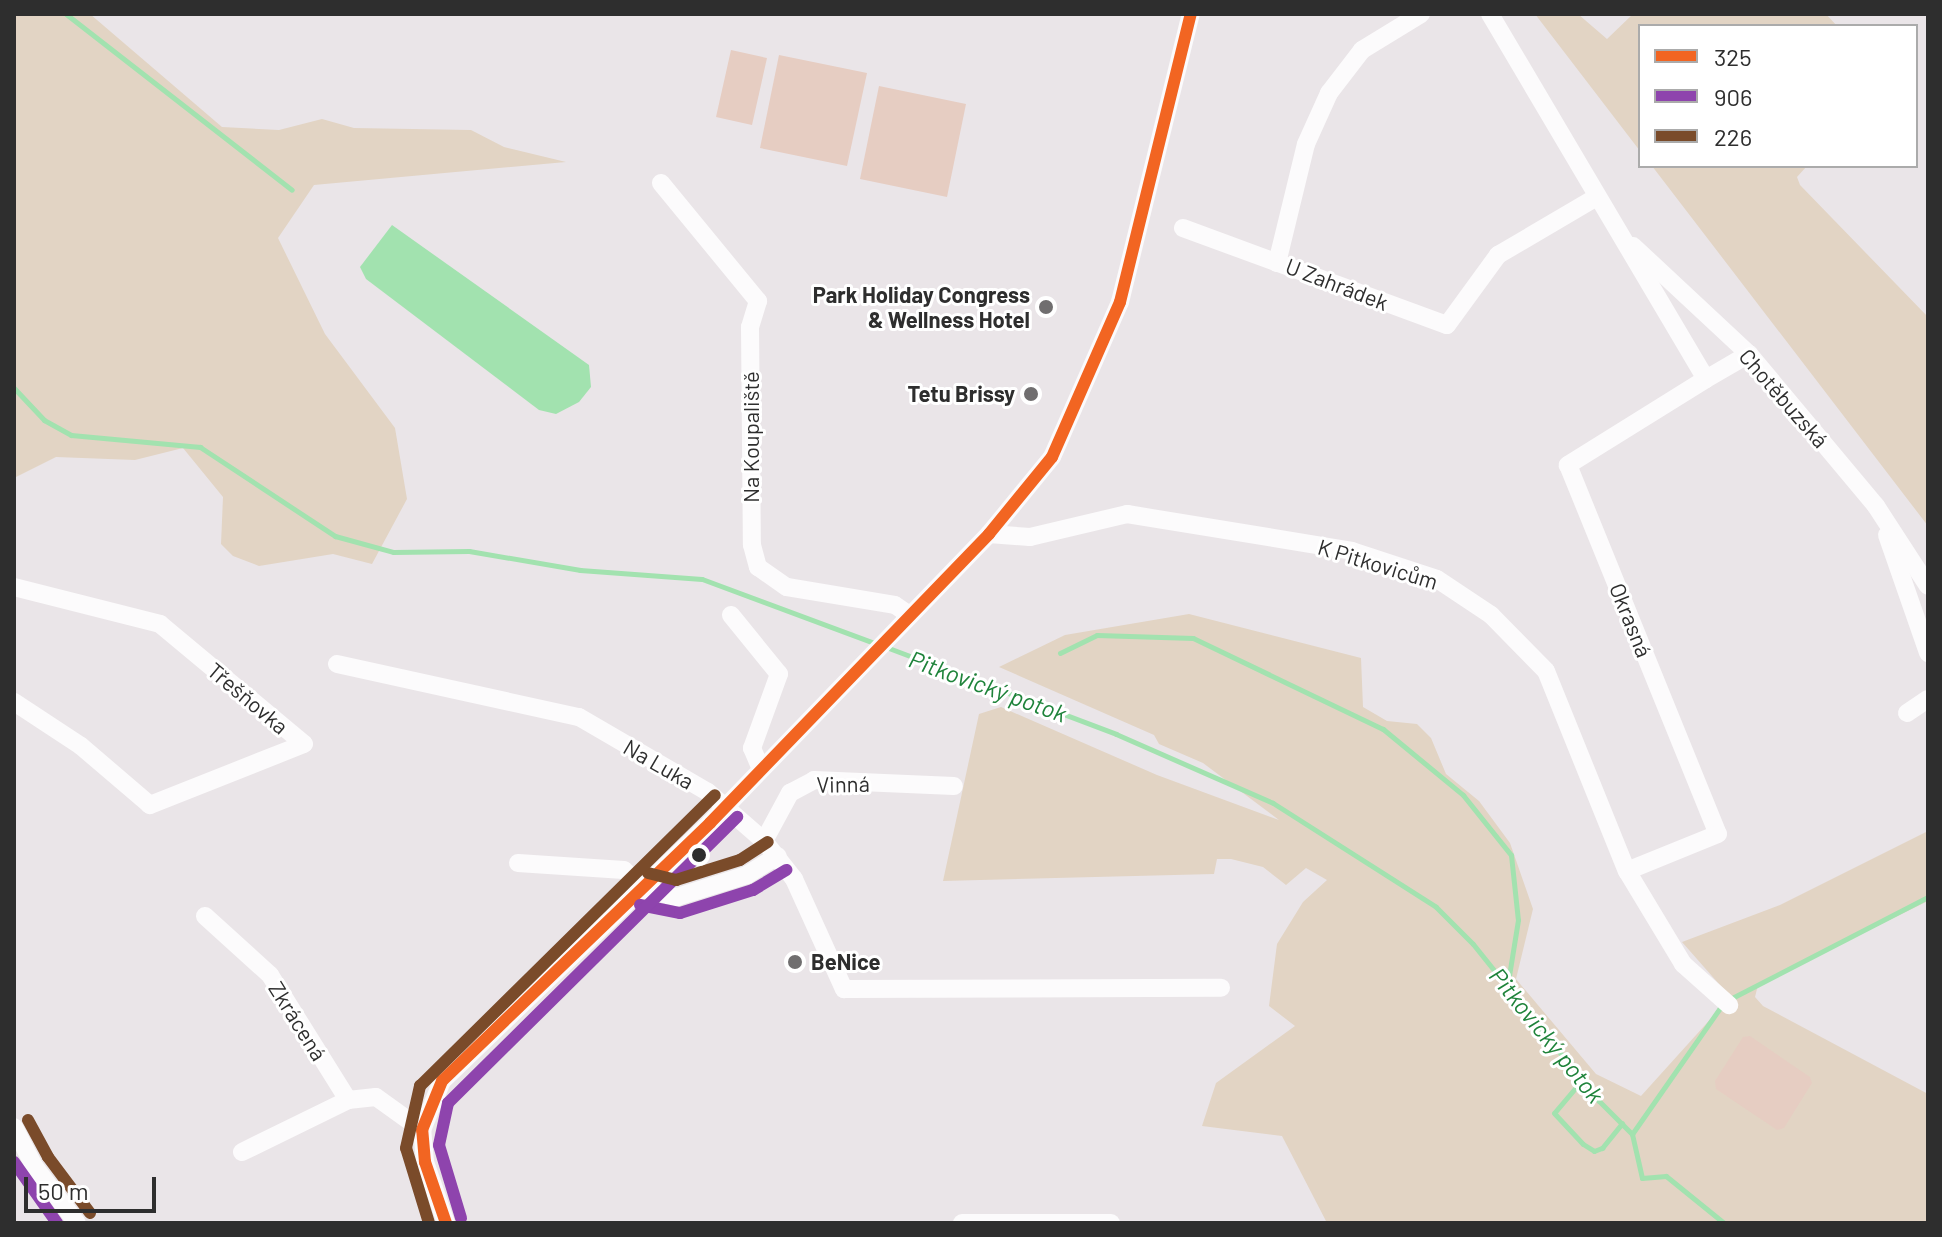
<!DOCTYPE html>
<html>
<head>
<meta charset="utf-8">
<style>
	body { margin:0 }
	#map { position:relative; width:1942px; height:1237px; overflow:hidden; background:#eae5e8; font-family:Barlow,sans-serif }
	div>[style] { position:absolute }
	.green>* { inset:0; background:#e2d4c4 }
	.pitch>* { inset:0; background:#e6cdc2 }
	.water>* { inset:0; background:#a2e2af }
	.stream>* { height:5px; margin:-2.5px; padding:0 2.5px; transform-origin:2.5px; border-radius:2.5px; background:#a2e2af }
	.minor>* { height:18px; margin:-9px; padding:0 9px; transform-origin:9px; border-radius:9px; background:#fcfbfc }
	.bus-1>* { height:12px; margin:-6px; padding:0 6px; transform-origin:6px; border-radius:6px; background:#f26522 }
	.bus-2>* { height:12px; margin:-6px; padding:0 6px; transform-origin:6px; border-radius:6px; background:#8e44ad }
	.bus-3>* { height:12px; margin:-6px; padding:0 6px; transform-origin:6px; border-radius:6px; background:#7a4b2a }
	.dots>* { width:22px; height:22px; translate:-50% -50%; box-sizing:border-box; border:4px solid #fff; border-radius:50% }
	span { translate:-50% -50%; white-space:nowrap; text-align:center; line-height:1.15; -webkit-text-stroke:6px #fff; paint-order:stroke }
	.street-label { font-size:22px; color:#2e2e2e }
	.poi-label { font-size:22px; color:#2e2e2e; font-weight:700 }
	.right { translate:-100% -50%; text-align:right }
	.left { translate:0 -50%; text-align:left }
	.water-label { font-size:24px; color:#1e833a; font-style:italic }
	.frame { position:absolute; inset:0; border:16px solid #2e2e2e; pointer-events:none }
	.legend { position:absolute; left:1638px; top:24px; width:280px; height:144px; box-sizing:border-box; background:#fff; border:2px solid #ababab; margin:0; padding:10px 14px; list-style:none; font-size:24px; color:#2e2e2e }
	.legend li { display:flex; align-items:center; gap:16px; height:40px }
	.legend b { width:40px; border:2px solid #ababab }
	.scale { position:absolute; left:24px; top:1177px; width:132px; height:36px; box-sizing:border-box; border:4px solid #2e2e2e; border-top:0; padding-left:10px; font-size:24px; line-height:28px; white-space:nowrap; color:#2e2e2e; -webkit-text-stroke:6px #fff; paint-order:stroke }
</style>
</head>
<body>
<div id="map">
	<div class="green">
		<i style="clip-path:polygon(14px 14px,90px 14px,222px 127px,279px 130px,322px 119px,354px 128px,471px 130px,504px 147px,566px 162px,314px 185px,278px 238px,325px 334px,395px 428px,407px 499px,372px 564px,333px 554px,259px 566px,233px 556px,221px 544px,223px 497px,183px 448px,135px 460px,56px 457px,14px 478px)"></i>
		<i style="clip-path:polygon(1535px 14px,1578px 14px,1607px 39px,1633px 14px,1826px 14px,1837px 26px,1640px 26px,1640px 151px)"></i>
		<i style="clip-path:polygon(1652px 166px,1807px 166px,1797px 177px,1800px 185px,1928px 317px,1928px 526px)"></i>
		<i style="clip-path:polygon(1189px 614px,1361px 658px,1363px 707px,1387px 721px,1417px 724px,1431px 738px,1446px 774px,1479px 801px,1510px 843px,1533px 909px,1516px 979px,1596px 1074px,1641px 1096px,1715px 1014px,1726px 992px,1682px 942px,1780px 905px,1928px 831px,1928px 901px,1758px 985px,1755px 997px,1763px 1006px,1928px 1094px,1928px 1223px,1327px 1223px,1282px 1136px,1202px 1126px,1216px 1083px,1295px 1026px,1269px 1006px,1277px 944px,1303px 902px,1327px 880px,1306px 868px,1286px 885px,1263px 867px,1231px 859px,1217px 859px,1214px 874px,943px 881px,979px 714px,1001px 707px,1157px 775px,1279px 820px,1203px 763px,1159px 744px,1154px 735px,999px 667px,1065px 635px)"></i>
	</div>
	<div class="pitch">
		<i style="clip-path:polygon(731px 50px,767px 58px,752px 125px,716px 117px)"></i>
		<i style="clip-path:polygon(779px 55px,867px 73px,847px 166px,760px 148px)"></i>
		<i style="clip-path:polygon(879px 86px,966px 104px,947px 197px,860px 179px)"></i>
		<i style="clip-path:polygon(1750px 1036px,1810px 1077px,1812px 1083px,1784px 1128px,1777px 1130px,1716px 1089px,1715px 1081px,1743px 1037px)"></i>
	</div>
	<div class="water">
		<i style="clip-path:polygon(392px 225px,589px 365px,591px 387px,579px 402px,556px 414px,539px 410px,366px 279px,360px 267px)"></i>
	</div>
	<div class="stream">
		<i style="left:66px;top:14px;width:286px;rotate:37.9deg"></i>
		<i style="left:14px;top:388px;width:44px;rotate:46.8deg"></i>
		<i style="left:44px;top:420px;width:31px;rotate:29deg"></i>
		<i style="left:71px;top:435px;width:130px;rotate:5.3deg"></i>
		<i style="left:200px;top:447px;width:162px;rotate:33.4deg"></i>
		<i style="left:335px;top:536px;width:60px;rotate:15.4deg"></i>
		<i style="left:393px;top:552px;width:76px;rotate:-0.8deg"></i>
		<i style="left:469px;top:551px;width:113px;rotate:9.7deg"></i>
		<i style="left:580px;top:570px;width:122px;rotate:4.2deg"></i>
		<i style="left:702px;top:579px;width:187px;rotate:20.4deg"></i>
		<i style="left:886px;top:647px;width:246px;rotate:20.7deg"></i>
		<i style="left:1116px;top:734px;width:171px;rotate:23.7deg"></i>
		<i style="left:1273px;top:803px;width:193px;rotate:32.5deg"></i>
		<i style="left:1436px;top:907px;width:52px;rotate:45deg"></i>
		<i style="left:1473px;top:944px;width:201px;rotate:51.3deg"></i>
		<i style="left:1599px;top:1101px;width:47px;rotate:45deg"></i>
		<i style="left:1632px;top:1134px;width:45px;rotate:77.2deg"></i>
		<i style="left:1642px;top:1178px;width:24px;rotate:-5deg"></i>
		<i style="left:1666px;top:1176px;width:75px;rotate:39deg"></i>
		<i style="left:1060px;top:653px;width:41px;rotate:-25.9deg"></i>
		<i style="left:1097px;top:635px;width:96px;rotate:1.8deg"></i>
		<i style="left:1193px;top:638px;width:211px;rotate:25.6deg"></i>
		<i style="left:1383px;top:729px;width:104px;rotate:39.5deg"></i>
		<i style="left:1463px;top:795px;width:77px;rotate:51.3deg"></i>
		<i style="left:1511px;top:855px;width:65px;rotate:83.9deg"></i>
		<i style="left:1518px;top:920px;width:69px;rotate:99.2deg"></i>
		<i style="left:1730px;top:999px;width:223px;rotate:-27.3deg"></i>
		<i style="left:1582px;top:1080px;width:43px;rotate:130.3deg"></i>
		<i style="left:1554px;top:1113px;width:42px;rotate:46.9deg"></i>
		<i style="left:1583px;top:1144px;width:13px;rotate:32deg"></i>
		<i style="left:1594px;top:1151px;width:9px;rotate:-21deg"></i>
		<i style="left:1602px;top:1148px;width:32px;rotate:-51deg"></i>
		<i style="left:1632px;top:1134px;width:157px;rotate:-55.1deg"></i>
		<i style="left:1796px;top:1223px;width:6px"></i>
	</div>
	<div class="minor">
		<i style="left:1490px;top:14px;width:424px;rotate:59.4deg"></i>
		<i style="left:1706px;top:379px;width:163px;rotate:148.1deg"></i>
		<i style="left:1568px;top:465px;width:398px;rotate:67.9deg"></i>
		<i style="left:1718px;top:834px;width:98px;rotate:157.9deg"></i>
		<i style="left:661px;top:183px;width:153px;rotate:50.6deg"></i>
		<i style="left:758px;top:301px;width:27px;rotate:107deg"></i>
		<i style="left:750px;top:327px;width:218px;rotate:89.5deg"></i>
		<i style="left:752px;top:545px;width:23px;rotate:75deg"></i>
		<i style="left:758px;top:567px;width:35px;rotate:35deg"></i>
		<i style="left:787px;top:587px;width:109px;rotate:9.5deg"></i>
		<i style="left:895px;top:605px;width:16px;rotate:35deg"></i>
		<i style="left:1183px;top:228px;width:281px;rotate:20.2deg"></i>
		<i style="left:1447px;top:325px;width:87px;rotate:-53.9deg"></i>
		<i style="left:1498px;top:255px;width:113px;rotate:-30.4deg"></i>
		<i style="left:1633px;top:246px;width:158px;rotate:43deg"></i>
		<i style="left:1749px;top:354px;width:198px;rotate:50.1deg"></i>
		<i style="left:1876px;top:506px;width:95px;rotate:57deg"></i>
		<i style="left:1277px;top:263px;width:122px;rotate:-76.3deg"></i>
		<i style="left:1306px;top:144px;width:56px;rotate:-65.7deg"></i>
		<i style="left:1329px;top:93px;width:54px;rotate:-52.5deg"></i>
		<i style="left:1362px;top:50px;width:69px;rotate:-31.4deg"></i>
		<i style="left:1706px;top:379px;width:50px;rotate:-30.2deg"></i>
		<i style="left:989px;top:534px;width:41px;rotate:4.2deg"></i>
		<i style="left:1030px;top:537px;width:100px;rotate:-13.3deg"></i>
		<i style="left:1127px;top:514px;width:228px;rotate:9.3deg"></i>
		<i style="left:1352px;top:551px;width:89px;rotate:18.2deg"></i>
		<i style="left:1437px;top:579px;width:65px;rotate:33.7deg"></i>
		<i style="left:1491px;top:615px;width:78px;rotate:45.5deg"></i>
		<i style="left:1546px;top:671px;width:216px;rotate:68deg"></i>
		<i style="left:1627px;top:871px;width:109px;rotate:58.9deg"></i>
		<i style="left:1683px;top:964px;width:62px;rotate:41.7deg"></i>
		<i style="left:1887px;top:535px;width:125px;rotate:70.8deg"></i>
		<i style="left:14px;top:587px;width:151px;rotate:14.2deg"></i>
		<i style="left:160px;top:624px;width:187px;rotate:39.8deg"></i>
		<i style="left:304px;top:744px;width:166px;rotate:158.4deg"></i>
		<i style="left:150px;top:805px;width:91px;rotate:-139.5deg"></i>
		<i style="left:81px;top:746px;width:80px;rotate:-146.7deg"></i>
		<i style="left:731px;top:615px;width:76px;rotate:50.9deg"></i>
		<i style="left:779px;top:674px;width:79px;rotate:110deg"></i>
		<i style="left:752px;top:748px;width:23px;rotate:67deg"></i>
		<i style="left:337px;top:664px;width:248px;rotate:12.4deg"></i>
		<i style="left:579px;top:717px;width:149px;rotate:30.2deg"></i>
		<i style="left:708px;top:792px;width:74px;rotate:41.2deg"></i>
		<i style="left:764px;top:841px;width:48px;rotate:51.7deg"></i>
		<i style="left:794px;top:879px;width:121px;rotate:65.6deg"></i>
		<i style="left:844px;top:989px;width:377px;rotate:-0.2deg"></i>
		<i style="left:1907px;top:713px;width:25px;rotate:-34deg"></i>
		<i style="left:764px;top:841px;width:55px;rotate:-61.6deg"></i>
		<i style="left:790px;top:793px;width:27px;rotate:-28deg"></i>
		<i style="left:814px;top:780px;width:140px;rotate:2.5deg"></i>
		<i style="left:518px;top:863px;width:106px;rotate:3.8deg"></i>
		<i style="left:624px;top:870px;width:28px;rotate:44deg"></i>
		<i style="left:644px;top:889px;width:34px;rotate:14deg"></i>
		<i style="left:677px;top:897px;width:73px;rotate:-17.4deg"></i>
		<i style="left:747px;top:875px;width:36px;rotate:-32deg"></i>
		<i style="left:205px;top:916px;width:88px;rotate:42.2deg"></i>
		<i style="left:270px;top:975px;width:147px;rotate:58deg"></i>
		<i style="left:14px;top:1127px;width:44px;rotate:62.9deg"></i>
		<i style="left:34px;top:1166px;width:71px;rotate:53deg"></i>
		<i style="left:242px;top:1152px;width:118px;rotate:-26.1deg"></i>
		<i style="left:348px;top:1100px;width:28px;rotate:-6deg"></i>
		<i style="left:376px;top:1097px;width:57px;rotate:35.7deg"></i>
		<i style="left:446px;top:1223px;width:65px;rotate:-109deg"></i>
		<i style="left:425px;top:1162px;width:32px;rotate:-95deg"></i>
		<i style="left:422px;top:1130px;width:53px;rotate:-67.8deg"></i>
		<i style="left:442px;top:1081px;width:372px;rotate:-43.9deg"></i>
		<i style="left:710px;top:823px;width:402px;rotate:-46deg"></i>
		<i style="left:989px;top:534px;width:99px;rotate:-50.7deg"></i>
		<i style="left:1052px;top:457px;width:169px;rotate:-66.3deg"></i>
		<i style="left:1120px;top:302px;width:297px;rotate:-76.2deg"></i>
		<i style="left:962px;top:1223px;width:149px"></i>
	</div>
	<div class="bus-1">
		<i style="left:446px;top:1223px;width:65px;rotate:-109deg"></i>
		<i style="left:425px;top:1162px;width:32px;rotate:-95deg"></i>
		<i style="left:422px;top:1130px;width:53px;rotate:-67.8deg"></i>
		<i style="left:442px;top:1081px;width:372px;rotate:-43.9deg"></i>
		<i style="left:710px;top:823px;width:402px;rotate:-46deg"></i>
		<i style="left:989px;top:534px;width:99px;rotate:-50.7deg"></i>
		<i style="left:1052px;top:457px;width:169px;rotate:-66.3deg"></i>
		<i style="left:1120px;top:302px;width:297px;rotate:-76.2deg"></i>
	</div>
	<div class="bus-2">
		<i style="left:640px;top:905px;width:41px;rotate:11.3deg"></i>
		<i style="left:680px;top:913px;width:77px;rotate:-17.5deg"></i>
		<i style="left:753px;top:890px;width:39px;rotate:-31deg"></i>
		<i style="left:14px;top:1162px;width:75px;rotate:54.8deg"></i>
		<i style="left:461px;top:1218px;width:76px;rotate:-106.8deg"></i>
		<i style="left:439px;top:1145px;width:43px;rotate:-77.9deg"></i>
		<i style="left:448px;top:1103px;width:407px;rotate:-44.7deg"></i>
	</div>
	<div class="bus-3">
		<i style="left:648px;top:873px;width:29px;rotate:14deg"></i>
		<i style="left:676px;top:880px;width:67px;rotate:-17.4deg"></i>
		<i style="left:740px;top:860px;width:33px;rotate:-33deg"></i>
		<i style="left:28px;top:1120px;width:42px;rotate:61.6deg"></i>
		<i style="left:48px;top:1157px;width:70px;rotate:53.1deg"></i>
		<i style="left:429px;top:1223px;width:78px;rotate:-107deg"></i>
		<i style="left:406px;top:1148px;width:64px;rotate:-77.3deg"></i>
		<i style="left:420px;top:1086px;width:414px;rotate:-44.6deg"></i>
	</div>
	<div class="dots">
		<i style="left:1046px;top:307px;background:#706e6f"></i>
		<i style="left:1031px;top:394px;background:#706e6f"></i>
		<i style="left:699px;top:855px;background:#2e2e2e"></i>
		<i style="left:795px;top:962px;background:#706e6f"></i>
	</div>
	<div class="street-label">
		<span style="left:1337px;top:284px;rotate:21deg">U Zahrádek</span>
		<span style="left:1784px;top:398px;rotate:49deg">Chotěbuzská</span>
		<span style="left:751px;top:437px;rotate:-90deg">Na Koupaliště</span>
		<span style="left:1378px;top:564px;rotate:17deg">K Pitkovicům</span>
		<span style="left:1631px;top:620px;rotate:68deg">Okrasná</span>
		<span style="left:248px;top:698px;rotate:40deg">Třešňovka</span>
		<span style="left:659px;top:764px;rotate:30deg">Na Luka</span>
		<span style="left:843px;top:784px;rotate:-1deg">Vinná</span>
		<span style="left:298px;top:1021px;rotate:58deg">Zkrácená</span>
	</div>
	<div class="poi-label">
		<span class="right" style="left:1030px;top:307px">Park Holiday Congress<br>&amp; Wellness Hotel</span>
		<span class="right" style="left:1015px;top:394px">Tetu Brissy</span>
		<span class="left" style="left:811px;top:962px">BeNice</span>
	</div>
	<div class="water-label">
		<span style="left:988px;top:686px;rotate:20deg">Pitkovický potok</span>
		<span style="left:1547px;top:1035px;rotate:51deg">Pitkovický potok</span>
	</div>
	<div class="frame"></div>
	<ul class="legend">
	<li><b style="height:10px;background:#f26522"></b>325</li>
	<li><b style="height:10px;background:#8e44ad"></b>906</li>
	<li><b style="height:10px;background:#7a4b2a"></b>226</li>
	</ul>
	<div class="scale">50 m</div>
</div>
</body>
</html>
